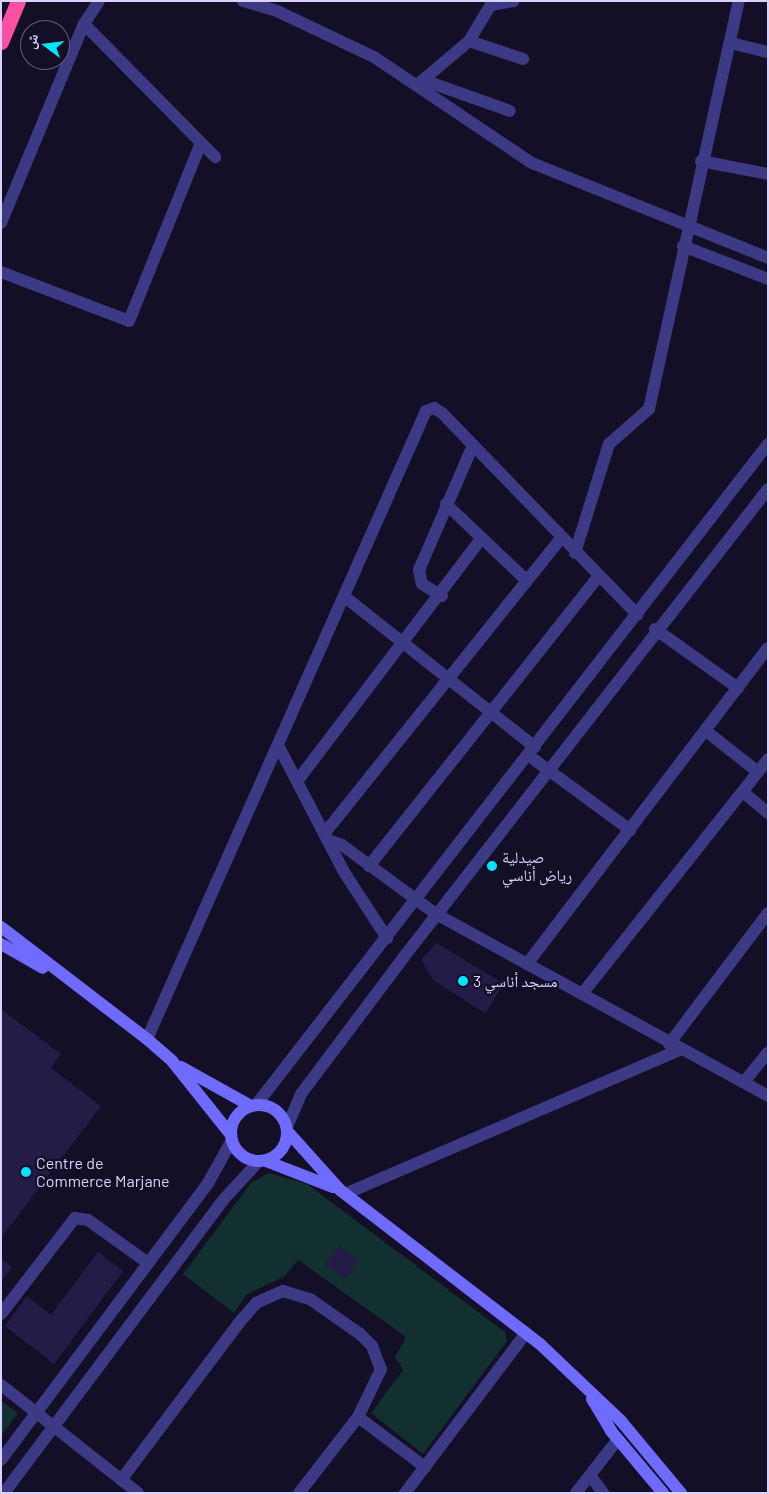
<!DOCTYPE html>
<html>
<head>
<meta charset="utf-8">
<style>
	body { margin:0 }
	#map { position:relative; width:769px; height:1494px; overflow:hidden; background:#130f26; font-family:Barlow,"Noto Naskh Arabic",sans-serif }
	div>[style] { position:absolute }
	.green>* { inset:0; background:#12302f }
	.building>* { inset:0; background:#241b47 }
	.street>* { height:12px; margin:-6px; padding:0 6px; transform-origin:6px; border-radius:6px; background:#3d3a85 }
	.secondary>* { height:12px; margin:-6px; padding:0 6px; transform-origin:6px; border-radius:6px; background:#6f6bff }
	.secondary>.ring { margin:-6px; padding:0; box-sizing:content-box; background:none; border:12px solid #6f6bff; border-radius:50% }
	.highway>* { height:15px; margin:-7.5px; padding:0 7.5px; transform-origin:7.5px; border-radius:7.5px; background:#ff4fa3 }
	.dots>* { width:14px; height:14px; translate:-50% -50%; box-sizing:border-box; border:2px solid #130f26; border-radius:50% }
	span { translate:-50% -50%; white-space:nowrap; text-align:center; line-height:1.15; -webkit-text-stroke:4.5px #130f26; paint-order:stroke }
	.poi-label { font-size:16px; color:#d9d4ff }
	.left { translate:0 -50%; text-align:left }
	.frame { position:absolute; inset:0; border:2px solid #d9d4ff; pointer-events:none }
	.north { position:absolute; left:20px; top:20px; width:50px; height:50px; box-sizing:border-box; background:#130f26; border:1px solid #625e7d; border-radius:50%; rotate:285deg; font-size:14px; font-weight:700; line-height:20px; text-align:center; color:#d9d4ff }
	.north::after { content:''; display:block; margin:auto; width:18px; height:22px; background:#00e5ff; clip-path:polygon(50% 0,100% 100%,50% 72%,0 100%) }
</style>
</head>
<body>
<div id="map">
	<div class="green">
		<i style="clip-path:polygon(269px 1173px,307px 1184px,505px 1332px,507px 1341px,423px 1454px,371px 1413px,403px 1370px,395px 1357px,406px 1337px,298px 1260px,285px 1276px,246px 1295px,234px 1313px,183px 1274px,251px 1183px)"></i>
		<i style="clip-path:polygon(1px 1401px,18px 1413px,1px 1436px)"></i>
	</div>
	<div class="building">
		<i style="clip-path:polygon(437px 943px,504px 984px,485px 1013px,434px 981px,421px 960px)"></i>
		<i style="clip-path:polygon(1px 1009px,61px 1054px,51px 1068px,101px 1106px,1px 1238px)"></i>
		<i style="clip-path:polygon(339px 1246px,359px 1260px,345px 1279px,325px 1265px)"></i>
		<i style="clip-path:polygon(98px 1252px,123px 1271px,54px 1364px,5px 1326px,27px 1296px,51px 1315px)"></i>
		<i style="clip-path:polygon(1px 1259px,12px 1267px,1px 1282px)"></i>
	</div>
	<div class="street">
		<i style="left:243px;top:1px;width:35px;rotate:16deg"></i>
		<i style="left:277px;top:11px;width:107px;rotate:25.4deg"></i>
		<i style="left:374px;top:57px;width:190px;rotate:33.9deg"></i>
		<i style="left:532px;top:163px;width:254px;rotate:21.9deg"></i>
		<i style="left:491px;top:5px;width:23px;rotate:-10deg"></i>
		<i style="left:84px;top:24px;width:187px;rotate:45.4deg"></i>
		<i style="left:469px;top:41px;width:57px;rotate:18.4deg"></i>
		<i style="left:731px;top:43px;width:38px;rotate:14deg"></i>
		<i style="left:423px;top:80px;width:92px;rotate:19.6deg"></i>
		<i style="left:417px;top:85px;width:68px;rotate:-40.2deg"></i>
		<i style="left:469px;top:41px;width:47px;rotate:-59deg"></i>
		<i style="left:701px;top:161px;width:68px;rotate:11deg"></i>
		<i style="left:1px;top:223px;width:216px;rotate:-67.4deg"></i>
		<i style="left:84px;top:24px;width:27px;rotate:-57deg"></i>
		<i style="left:683px;top:246px;width:91px;rotate:21.2deg"></i>
		<i style="left:1px;top:272px;width:137px;rotate:20.9deg"></i>
		<i style="left:129px;top:321px;width:192px;rotate:-68deg"></i>
		<i style="left:446px;top:504px;width:110px;rotate:43.5deg"></i>
		<i style="left:575px;top:553px;width:114px;rotate:-72.7deg"></i>
		<i style="left:609px;top:444px;width:53px;rotate:-41.2deg"></i>
		<i style="left:649px;top:409px;width:418px;rotate:-77.6deg"></i>
		<i style="left:442px;top:596px;width:23px;rotate:-149deg"></i>
		<i style="left:422px;top:584px;width:14px;rotate:-102deg"></i>
		<i style="left:419px;top:570px;width:136px;rotate:-66.6deg"></i>
		<i style="left:345px;top:597px;width:242px;rotate:38.3deg"></i>
		<i style="left:655px;top:629px;width:102px;rotate:35.4deg"></i>
		<i style="left:706px;top:731px;width:66px;rotate:38.3deg"></i>
		<i style="left:280px;top:749px;width:139px;rotate:62.5deg"></i>
		<i style="left:344px;top:872px;width:79px;rotate:56.9deg"></i>
		<i style="left:528px;top:755px;width:127px;rotate:36.3deg"></i>
		<i style="left:298px;top:780px;width:304px;rotate:-52.8deg"></i>
		<i style="left:743px;top:792px;width:33px;rotate:40deg"></i>
		<i style="left:324px;top:834px;width:379px;rotate:-51.3deg"></i>
		<i style="left:327px;top:840px;width:16px;rotate:18deg"></i>
		<i style="left:342px;top:845px;width:117px;rotate:36.3deg"></i>
		<i style="left:436px;top:914px;width:379px;rotate:28.7deg"></i>
		<i style="left:369px;top:866px;width:369px;rotate:-51.6deg"></i>
		<i style="left:527px;top:964px;width:397px;rotate:-52.7deg"></i>
		<i style="left:582px;top:994px;width:300px;rotate:-51.6deg"></i>
		<i style="left:147px;top:1039px;width:687px;rotate:-66.05deg"></i>
		<i style="left:426px;top:411px;width:9px;rotate:-21deg"></i>
		<i style="left:434px;top:408px;width:9px;rotate:32deg"></i>
		<i style="left:442px;top:413px;width:281px;rotate:45.9deg"></i>
		<i style="left:669px;top:1044px;width:164px;rotate:-52.9deg"></i>
		<i style="left:744px;top:1082px;width:38px;rotate:-51deg"></i>
		<i style="left:256px;top:1105px;width:836px;rotate:-52.24deg"></i>
		<i style="left:287px;top:1127px;width:36px;rotate:-67deg"></i>
		<i style="left:301px;top:1094px;width:170px;rotate:-53.1deg"></i>
		<i style="left:403px;top:958px;width:594px;rotate:-52.11deg"></i>
		<i style="left:345px;top:1194px;width:365px;rotate:-23.3deg"></i>
		<i style="left:1px;top:1314px;width:121px;rotate:-52.4deg"></i>
		<i style="left:75px;top:1218px;width:13px;rotate:9deg"></i>
		<i style="left:88px;top:1220px;width:74px;rotate:35.6deg"></i>
		<i style="left:1px;top:1385px;width:174px;rotate:38.2deg"></i>
		<i style="left:358px;top:1417px;width:84px;rotate:36.7deg"></i>
		<i style="left:1px;top:1460px;width:344px;rotate:-53.2deg"></i>
		<i style="left:207px;top:1185px;width:51px;rotate:-60.9deg"></i>
		<i style="left:590px;top:1475px;width:22px;rotate:54deg"></i>
		<i style="left:121px;top:1480px;width:195px;rotate:-53.1deg"></i>
		<i style="left:238px;top:1324px;width:28px;rotate:-49deg"></i>
		<i style="left:256px;top:1303px;width:30px;rotate:-24deg"></i>
		<i style="left:283px;top:1291px;width:28px;rotate:17deg"></i>
		<i style="left:310px;top:1299px;width:61px;rotate:35deg"></i>
		<i style="left:360px;top:1334px;width:17px;rotate:45deg"></i>
		<i style="left:372px;top:1346px;width:25px;rotate:69deg"></i>
		<i style="left:381px;top:1369px;width:53px;rotate:115.6deg"></i>
		<i style="left:358px;top:1417px;width:96px;rotate:127.8deg"></i>
		<i style="left:4px;top:1493px;width:367px;rotate:-53.2deg"></i>
		<i style="left:224px;top:1199px;width:50px;rotate:-47.4deg"></i>
		<i style="left:405px;top:1493px;width:201px;rotate:-52.9deg"></i>
		<i style="left:576px;top:1493px;width:68px;rotate:-52.1deg"></i>
	</div>
	<div class="secondary">
		<i style="left:1px;top:927px;width:184px;rotate:37.5deg"></i>
		<i style="left:147px;top:1039px;width:33px;rotate:41deg"></i>
		<i style="left:172px;top:1061px;width:95px;rotate:51.4deg"></i>
		<i style="left:1px;top:944px;width:48px;rotate:29.7deg"></i>
		<i style="left:181px;top:1067px;width:80px;rotate:29.1deg"></i>
		<i class="ring" style="left:231px;top:1105px;width:44px;height:44px"></i>
		<i style="left:288px;top:1132px;width:78px;rotate:48.1deg"></i>
		<i style="left:340px;top:1190px;width:252px;rotate:37.6deg"></i>
		<i style="left:540px;top:1344px;width:112px;rotate:43.5deg"></i>
		<i style="left:621px;top:1421px;width:94px;rotate:50.2deg"></i>
		<i style="left:266px;top:1161px;width:72px;rotate:21.2deg"></i>
		<i style="left:592px;top:1399px;width:37px;rotate:59deg"></i>
		<i style="left:611px;top:1431px;width:81px;rotate:50deg"></i>
	</div>
	<div class="highway">
		<i style="left:1px;top:42px;width:44px;rotate:-67.5deg"></i>
	</div>
	<div class="dots">
		<i style="left:492px;top:866px;background:#00e5ff"></i>
		<i style="left:463px;top:981px;background:#00e5ff"></i>
		<i style="left:26px;top:1172px;background:#00e5ff"></i>
	</div>
	<div class="poi-label">
		<span class="left" style="left:502px;top:866px">صيدلية<br>رياض أناسي</span>
		<span class="left" style="left:473px;top:981px">مسجد أناسي 3</span>
		<span class="left" style="left:36px;top:1172px">Centre de<br>Commerce Marjane</span>
	</div>
	<div class="frame"></div>
	<div class="north">ش</div>
</div>
</body>
</html>
